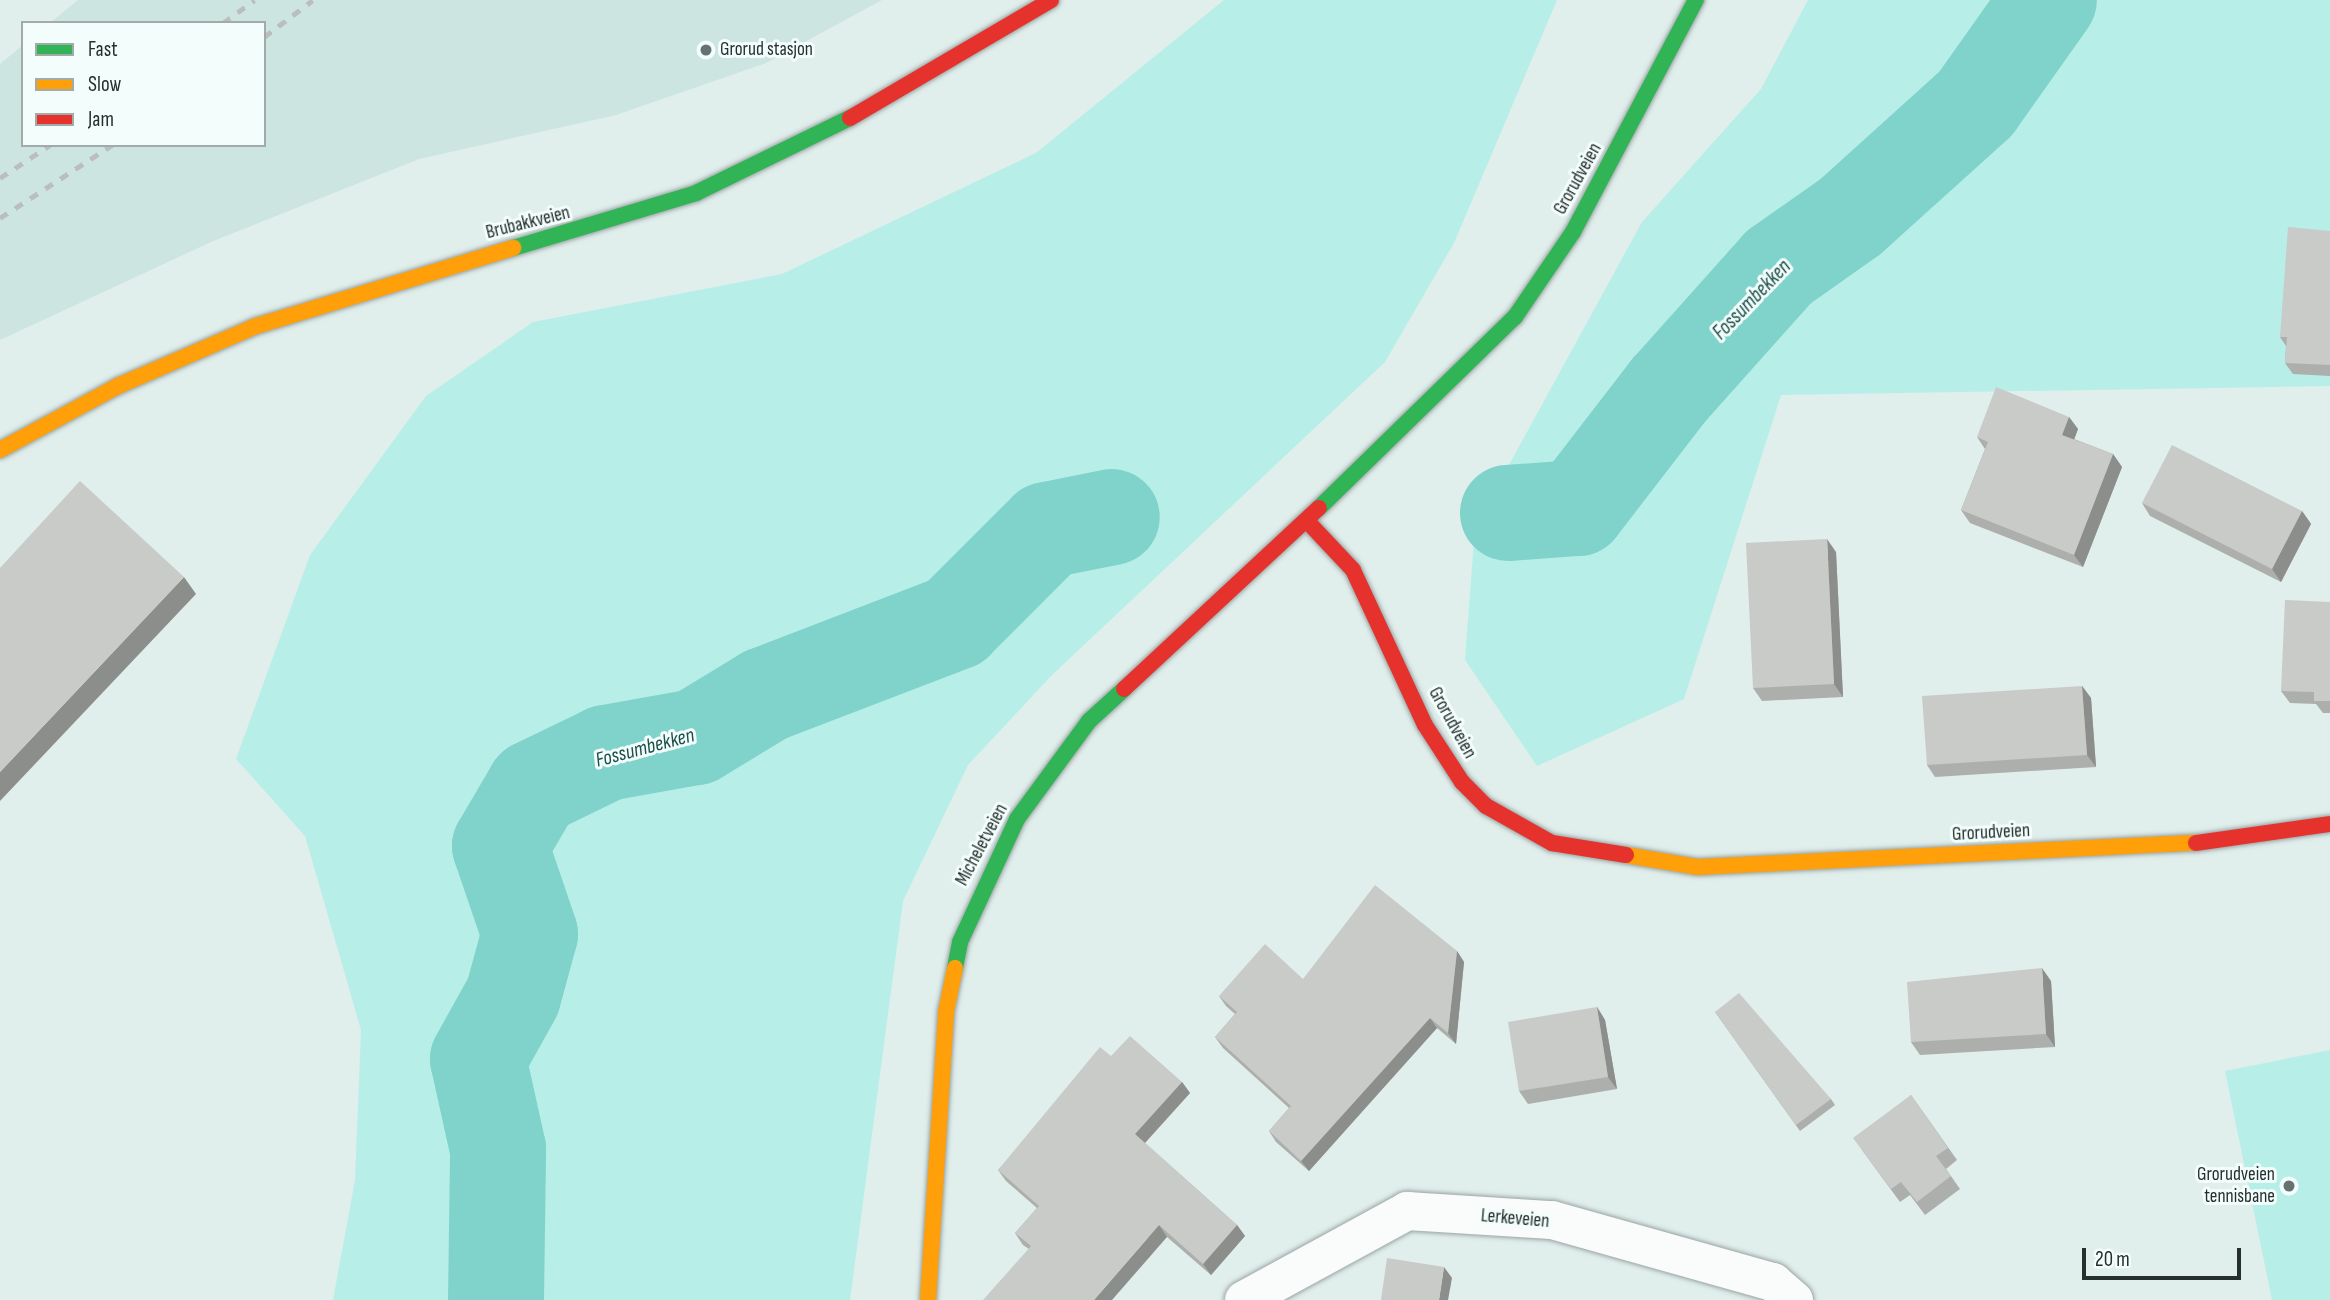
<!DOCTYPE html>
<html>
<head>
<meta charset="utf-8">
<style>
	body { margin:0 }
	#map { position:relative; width:2330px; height:1300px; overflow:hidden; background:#e0eeec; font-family:"Sofia Sans Condensed",sans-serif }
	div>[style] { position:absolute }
	.built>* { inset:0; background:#cce5e1 }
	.green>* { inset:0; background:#b7efe8 }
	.river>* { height:96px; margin:-48px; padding:0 48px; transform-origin:48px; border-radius:48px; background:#80d3cb }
	.roads { filter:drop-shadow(0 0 2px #9aa5a3) drop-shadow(0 0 2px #9aa5a3) }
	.street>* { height:38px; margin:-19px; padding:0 19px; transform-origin:19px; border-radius:19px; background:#fafcfc }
	.fast>* { height:16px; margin:-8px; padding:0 8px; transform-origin:8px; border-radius:8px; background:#30b455 }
	.slow>* { height:16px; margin:-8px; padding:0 8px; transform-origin:8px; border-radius:8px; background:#ff9f0a }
	.jam>* { height:16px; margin:-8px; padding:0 8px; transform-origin:8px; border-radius:8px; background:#e5322d }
	.rail>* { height:5px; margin-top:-2.5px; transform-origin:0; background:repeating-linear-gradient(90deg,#bbbebe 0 9px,transparent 0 18px) }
	.wall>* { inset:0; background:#acafab }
	.shaded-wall>* { inset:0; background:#8c8e8b }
	.building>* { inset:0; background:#c8cbc7 }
	.dots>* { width:19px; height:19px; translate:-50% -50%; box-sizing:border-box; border:4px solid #f3fefc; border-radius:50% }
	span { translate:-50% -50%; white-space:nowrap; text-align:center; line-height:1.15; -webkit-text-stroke:6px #f3fefc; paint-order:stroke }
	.poi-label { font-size:19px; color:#252f2d }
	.left { translate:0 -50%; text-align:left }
	.right { translate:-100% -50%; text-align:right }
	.street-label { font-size:19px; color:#252f2d }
	.water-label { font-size:21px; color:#1d4e49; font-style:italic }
	.legend { position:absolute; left:21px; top:21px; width:245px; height:126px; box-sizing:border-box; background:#f3fefc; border:2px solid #a1aba9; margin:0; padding:9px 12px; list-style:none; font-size:21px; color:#252f2d }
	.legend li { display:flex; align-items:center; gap:14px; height:35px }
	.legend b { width:35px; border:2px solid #a1aba9 }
	.scale { position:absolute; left:2082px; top:1248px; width:159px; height:32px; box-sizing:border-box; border:4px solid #252f2d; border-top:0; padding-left:9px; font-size:21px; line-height:24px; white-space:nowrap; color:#252f2d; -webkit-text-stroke:5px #f3fefc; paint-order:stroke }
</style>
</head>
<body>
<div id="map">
	<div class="built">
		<i style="clip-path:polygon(78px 0,882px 0,766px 63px,616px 115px,419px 159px,211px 242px,0 340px,0 64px,23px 45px,23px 145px,264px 145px,264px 23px,50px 23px)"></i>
	</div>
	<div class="green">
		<i style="clip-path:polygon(1224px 0,1557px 0,1454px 243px,1385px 362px,1052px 675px,968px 765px,903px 901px,850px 1300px,333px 1300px,355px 1180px,361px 1030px,305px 836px,236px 759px,310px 555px,426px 396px,533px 322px,782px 274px,1036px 153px)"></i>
		<i style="clip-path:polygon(1808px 0,2330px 0,2330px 386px,1781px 395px,1684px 699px,1537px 766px,1465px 660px,1475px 527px,1642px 222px,1761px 89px)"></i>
		<i style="clip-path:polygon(2330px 1050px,2330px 1300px,2272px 1300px,2225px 1071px)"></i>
	</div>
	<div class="river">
		<i style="left:1508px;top:513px;width:70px;rotate:-4.1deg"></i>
		<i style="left:1578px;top:508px;width:149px;rotate:-52.4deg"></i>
		<i style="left:1669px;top:390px;width:165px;rotate:-48.2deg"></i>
		<i style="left:1779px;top:267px;width:87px;rotate:-35.2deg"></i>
		<i style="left:1850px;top:217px;width:170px;rotate:-42.1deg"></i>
		<i style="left:1976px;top:103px;width:126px;rotate:-54.7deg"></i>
		<i style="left:496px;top:1300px;width:151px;rotate:-89.2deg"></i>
		<i style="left:498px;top:1149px;width:92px;rotate:-102.5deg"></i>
		<i style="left:478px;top:1059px;width:72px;rotate:-60.9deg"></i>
		<i style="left:513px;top:996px;width:64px;rotate:-74.7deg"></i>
		<i style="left:530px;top:934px;width:93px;rotate:-108.8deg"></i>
		<i style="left:500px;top:846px;width:67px;rotate:-59.6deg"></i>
		<i style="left:534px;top:788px;width:80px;rotate:-25.9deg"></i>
		<i style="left:606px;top:753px;width:91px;rotate:-10.1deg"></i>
		<i style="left:696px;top:737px;width:81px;rotate:-31.3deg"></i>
		<i style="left:765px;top:695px;width:204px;rotate:-21deg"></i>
		<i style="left:955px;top:622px;width:130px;rotate:-45deg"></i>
		<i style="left:1047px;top:530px;width:66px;rotate:-11.3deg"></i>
	</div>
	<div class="roads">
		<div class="street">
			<i style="left:1244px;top:1300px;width:186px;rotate:-28.6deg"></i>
			<i style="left:1407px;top:1211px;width:145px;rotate:3.6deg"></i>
			<i style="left:1552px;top:1220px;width:230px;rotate:15.7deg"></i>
			<i style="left:1773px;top:1282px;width:28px;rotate:41deg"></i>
		</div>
		<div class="fast">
			<i style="left:513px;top:248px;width:191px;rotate:-16.7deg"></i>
			<i style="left:696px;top:193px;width:171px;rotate:-26deg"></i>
			<i style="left:1319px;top:508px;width:274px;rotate:-44.3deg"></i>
			<i style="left:1515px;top:317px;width:103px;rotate:-55.7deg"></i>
			<i style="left:1573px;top:232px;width:263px;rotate:-62.1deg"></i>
			<i style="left:955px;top:968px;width:26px;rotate:-79deg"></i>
			<i style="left:960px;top:942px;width:136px;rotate:-65.1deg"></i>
			<i style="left:1017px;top:819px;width:122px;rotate:-53.7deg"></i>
			<i style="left:1089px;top:721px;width:47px;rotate:-42.4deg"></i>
		</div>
		<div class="slow">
			<i style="left:0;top:450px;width:134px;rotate:-28.5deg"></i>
			<i style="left:118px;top:386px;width:150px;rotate:-23.5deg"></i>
			<i style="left:256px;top:326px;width:269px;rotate:-16.9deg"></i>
			<i style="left:1626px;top:855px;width:73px;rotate:9.5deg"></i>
			<i style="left:1698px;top:867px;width:499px;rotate:-2.8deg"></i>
			<i style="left:928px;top:1300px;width:289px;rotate:-86.4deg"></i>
			<i style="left:946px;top:1012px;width:45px;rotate:-78.4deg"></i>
		</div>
		<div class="jam">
			<i style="left:850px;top:118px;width:233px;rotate:-30.4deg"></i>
			<i style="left:1307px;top:521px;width:67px;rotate:46.8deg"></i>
			<i style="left:1353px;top:570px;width:171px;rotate:65.1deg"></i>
			<i style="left:1425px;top:725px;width:68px;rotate:57deg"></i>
			<i style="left:1462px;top:782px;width:34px;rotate:45deg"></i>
			<i style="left:1486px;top:806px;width:76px;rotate:29.3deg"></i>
			<i style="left:1552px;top:843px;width:75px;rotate:9.2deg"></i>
			<i style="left:1124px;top:689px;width:266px;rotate:-42.9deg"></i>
			<i style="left:2196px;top:843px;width:135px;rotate:-8.1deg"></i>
		</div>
	</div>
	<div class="rail">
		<i style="left:223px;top:23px;width:39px;rotate:-36deg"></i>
		<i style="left:264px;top:37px;width:61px;rotate:-37.1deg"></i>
		<i style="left:0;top:178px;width:60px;rotate:-33.4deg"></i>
		<i style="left:0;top:218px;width:134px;rotate:-33.1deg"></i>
	</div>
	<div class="wall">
		<i style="clip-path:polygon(2330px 231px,2330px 376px,2293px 374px,2285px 363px,2286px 346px,2280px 337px)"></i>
		<i style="clip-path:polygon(2069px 417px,2078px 429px,2074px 439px,2113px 454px,2122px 467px,2083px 567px,1970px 523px,1961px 510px,1985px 449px,1977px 437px)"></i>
		<i style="clip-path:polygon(2142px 503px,2302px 511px,2311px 524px,2281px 582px,2150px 516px)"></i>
		<i style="clip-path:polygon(1836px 552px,1843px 697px,1762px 701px,1753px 688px)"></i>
		<i style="clip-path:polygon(2330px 602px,2330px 713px,2323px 713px,2316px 704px,2290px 703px,2281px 691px)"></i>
		<i style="clip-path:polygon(2082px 686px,2091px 698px,2096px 767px,1935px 777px,1927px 765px)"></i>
		<i style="clip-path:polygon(1457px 951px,1464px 962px,1456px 1044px,1437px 1028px,1309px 1171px,1276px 1142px,1269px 1131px,1289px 1108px,1223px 1048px,1215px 1037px,1235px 1014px,1226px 1006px,1219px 996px,1303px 979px)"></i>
		<i style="clip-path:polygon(2051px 981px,2055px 1047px,1920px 1055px,1911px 1042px)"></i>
		<i style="clip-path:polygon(1597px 1007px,1605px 1020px,1617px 1089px,1528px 1104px,1519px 1091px)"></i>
		<i style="clip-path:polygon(1715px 1012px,1831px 1099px,1835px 1105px,1800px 1131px)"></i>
		<i style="clip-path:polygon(1111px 1056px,1182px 1082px,1190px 1093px,1145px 1143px,1237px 1225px,1245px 1236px,1211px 1275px,1167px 1237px,1029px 1249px,1023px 1245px,1015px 1233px,1037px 1208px,1006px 1181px,998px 1170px)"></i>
		<i style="clip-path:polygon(1911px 1095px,1957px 1160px,1946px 1169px,1960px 1189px,1925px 1215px,1910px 1195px,1900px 1202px,1862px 1150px)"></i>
	</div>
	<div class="shaded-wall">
		<i style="clip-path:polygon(2069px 417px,2078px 429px,2071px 448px,2062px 435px)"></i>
		<i style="clip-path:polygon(2113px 454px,2122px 467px,2083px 567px,2074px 555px)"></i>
		<i style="clip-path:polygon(2302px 511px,2311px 524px,2281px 582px,2272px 569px)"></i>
		<i style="clip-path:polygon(1827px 539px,1836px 552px,1843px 697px,1834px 684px)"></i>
		<i style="clip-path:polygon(184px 577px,196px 594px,0 801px,0 772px)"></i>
		<i style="clip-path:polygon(2082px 686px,2091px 698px,2096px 767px,2087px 755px)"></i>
		<i style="clip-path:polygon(1457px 951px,1464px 962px,1456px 1044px,1448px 1033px)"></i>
		<i style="clip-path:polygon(2042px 968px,2051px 981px,2055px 1047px,2046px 1034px)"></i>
		<i style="clip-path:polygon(1597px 1007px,1605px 1020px,1617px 1089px,1608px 1077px)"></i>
		<i style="clip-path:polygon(1430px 1018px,1437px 1028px,1309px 1171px,1301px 1161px)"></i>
		<i style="clip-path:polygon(1182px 1082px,1190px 1093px,1143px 1145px,1135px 1134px)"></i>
		<i style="clip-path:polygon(1159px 1225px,1167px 1237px,1112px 1300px,1094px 1300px)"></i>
		<i style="clip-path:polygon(1237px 1225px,1245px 1236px,1211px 1275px,1203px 1264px)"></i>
		<i style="clip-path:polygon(1444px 1267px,1452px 1278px,1448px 1300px,1439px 1300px)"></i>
	</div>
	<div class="building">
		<i style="clip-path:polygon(2288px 227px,2330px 231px,2330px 365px,2285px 363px,2287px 337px,2280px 337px)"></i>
		<i style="clip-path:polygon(1996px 387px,2069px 417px,2062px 435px,2113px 454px,2074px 555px,1961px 510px,1988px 442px,1977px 437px)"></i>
		<i style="clip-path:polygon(2172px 445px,2302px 511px,2272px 569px,2142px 503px)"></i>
		<i style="clip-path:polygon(80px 481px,184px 577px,0 772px,0 568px)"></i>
		<i style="clip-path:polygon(1827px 539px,1834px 684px,1753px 688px,1746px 543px)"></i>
		<i style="clip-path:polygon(2285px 600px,2330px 602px,2330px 701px,2314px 701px,2314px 692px,2281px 691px)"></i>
		<i style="clip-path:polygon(2082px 686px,2087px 755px,1927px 765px,1922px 696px)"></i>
		<i style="clip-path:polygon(1375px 885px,1457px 951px,1448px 1033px,1430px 1018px,1301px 1161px,1269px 1131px,1291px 1106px,1215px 1037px,1237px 1012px,1219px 996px,1265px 944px,1303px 979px)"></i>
		<i style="clip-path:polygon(2042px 968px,2046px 1034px,1911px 1042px,1907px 982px)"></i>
		<i style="clip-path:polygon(1739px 993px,1831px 1099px,1796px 1125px,1715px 1012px)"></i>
		<i style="clip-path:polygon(1597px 1007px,1608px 1077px,1519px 1091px,1508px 1022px)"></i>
		<i style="clip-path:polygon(1130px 1036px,1182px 1082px,1135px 1134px,1237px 1225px,1203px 1264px,1159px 1225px,1094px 1300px,983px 1300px,1031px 1246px,1015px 1233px,1039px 1206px,998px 1170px,1100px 1047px,1111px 1056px)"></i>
		<i style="clip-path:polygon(1911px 1095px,1948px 1148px,1936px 1156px,1951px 1176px,1917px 1202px,1901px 1182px,1891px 1189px,1853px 1138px)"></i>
		<i style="clip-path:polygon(1387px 1258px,1444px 1267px,1439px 1300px,1381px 1300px)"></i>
	</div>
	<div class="dots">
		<i style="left:706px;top:50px;background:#667270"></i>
		<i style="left:2289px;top:1186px;background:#667270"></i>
	</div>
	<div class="poi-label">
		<span class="left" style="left:720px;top:50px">Grorud stasjon</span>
		<span class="right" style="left:2275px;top:1186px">Grorudveien<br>tennisbane</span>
	</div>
	<div class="street-label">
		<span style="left:1578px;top:179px;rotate:-61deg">Grorudveien</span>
		<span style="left:528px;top:223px;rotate:-14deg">Brubakkveien</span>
		<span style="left:1452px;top:723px;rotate:61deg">Grorudveien</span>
		<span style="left:1991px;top:833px;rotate:-3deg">Grorudveien</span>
		<span style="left:982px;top:845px;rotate:-62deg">Micheletveien</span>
		<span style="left:1515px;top:1219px;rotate:5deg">Lerkeveien</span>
	</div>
	<div class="water-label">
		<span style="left:1752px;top:300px;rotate:-46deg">Fossumbekken</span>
		<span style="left:645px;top:748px;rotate:-15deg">Fossumbekken</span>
	</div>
	<ul class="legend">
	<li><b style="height:9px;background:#30b455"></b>Fast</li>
	<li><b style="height:9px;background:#ff9f0a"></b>Slow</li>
	<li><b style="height:9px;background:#e5322d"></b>Jam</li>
	</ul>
	<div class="scale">20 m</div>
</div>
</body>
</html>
